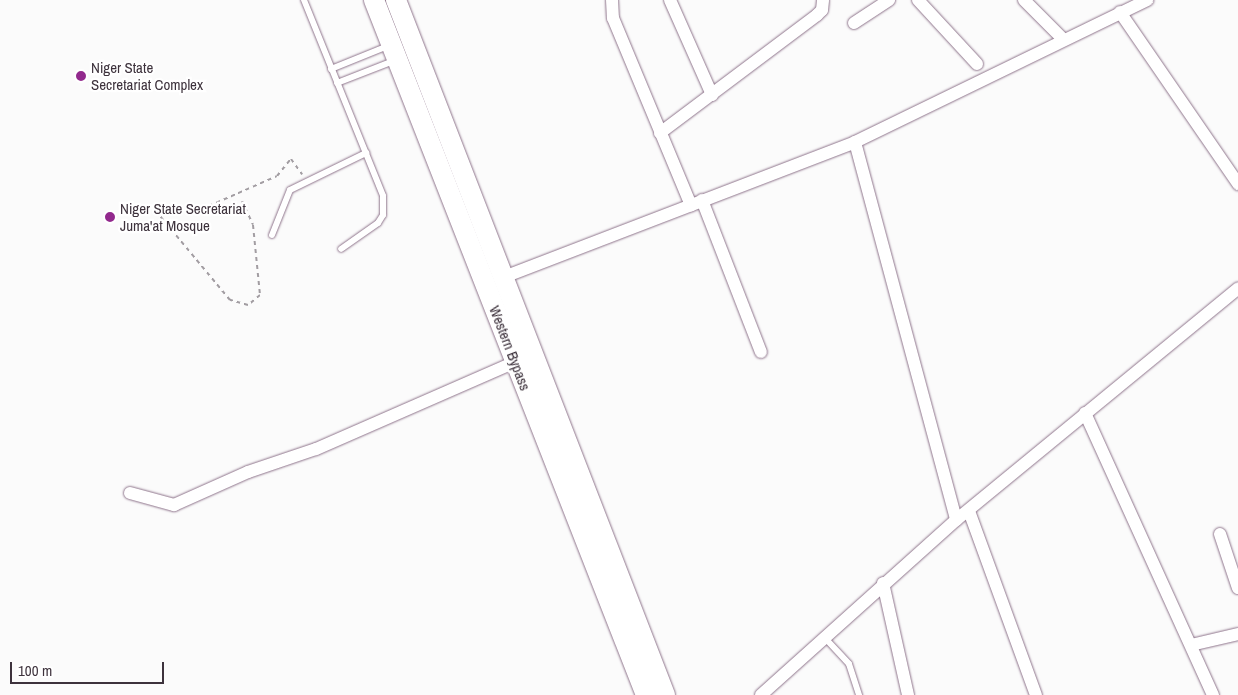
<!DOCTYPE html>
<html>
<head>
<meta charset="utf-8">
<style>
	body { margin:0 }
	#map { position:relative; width:1238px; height:695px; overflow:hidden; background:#fbfbfb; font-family:"Archivo Narrow",sans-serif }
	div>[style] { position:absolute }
	.path>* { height:2px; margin-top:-1px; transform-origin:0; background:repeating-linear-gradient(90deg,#a29da2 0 4px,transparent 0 8px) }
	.roads { filter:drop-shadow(0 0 1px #8e748b) drop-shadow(0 0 1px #8e748b) }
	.service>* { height:6px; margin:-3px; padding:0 3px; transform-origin:3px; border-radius:3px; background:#fff }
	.minor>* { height:12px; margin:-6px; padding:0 6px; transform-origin:6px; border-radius:6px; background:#fff }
	.primary>* { height:20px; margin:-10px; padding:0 10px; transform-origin:10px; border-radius:10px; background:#fff }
	.dots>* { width:14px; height:14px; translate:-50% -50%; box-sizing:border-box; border:2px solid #fff; border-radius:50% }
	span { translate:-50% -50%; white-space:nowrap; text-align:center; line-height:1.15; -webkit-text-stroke:4.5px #fff; paint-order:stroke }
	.poi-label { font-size:15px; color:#3d323c }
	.left { translate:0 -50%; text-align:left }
	.street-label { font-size:15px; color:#3d323c }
	.scale { position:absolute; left:10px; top:662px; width:154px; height:22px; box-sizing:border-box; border:2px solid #3d323c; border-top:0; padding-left:6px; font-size:15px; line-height:18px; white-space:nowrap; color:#3d323c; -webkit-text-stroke:4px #fff; paint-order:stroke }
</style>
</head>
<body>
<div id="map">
	<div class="path">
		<i style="left:242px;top:201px;width:26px;rotate:65deg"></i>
		<i style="left:253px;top:225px;width:70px;rotate:84.3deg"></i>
		<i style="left:260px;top:295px;width:16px;rotate:140deg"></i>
		<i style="left:248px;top:305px;width:19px;rotate:-164deg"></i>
		<i style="left:230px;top:300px;width:117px;rotate:-129.8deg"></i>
		<i style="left:155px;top:210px;width:54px;rotate:-4.2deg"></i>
		<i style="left:209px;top:206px;width:74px;rotate:-23.8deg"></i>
		<i style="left:277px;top:176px;width:22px;rotate:-51deg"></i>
		<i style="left:291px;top:159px;width:19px;rotate:54deg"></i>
	</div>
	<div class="roads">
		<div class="service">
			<i style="left:304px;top:0;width:211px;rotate:68deg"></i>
			<i style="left:383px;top:196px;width:19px;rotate:90deg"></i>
			<i style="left:383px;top:215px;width:9px;rotate:122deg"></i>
			<i style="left:378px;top:223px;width:45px;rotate:144.9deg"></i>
			<i style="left:331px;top:69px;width:64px;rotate:-22.1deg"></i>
			<i style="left:337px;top:83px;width:63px;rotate:-21.3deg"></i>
			<i style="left:272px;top:235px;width:48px;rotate:-68.2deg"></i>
			<i style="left:290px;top:190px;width:85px;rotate:-26deg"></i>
			<i style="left:825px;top:638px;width:35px;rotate:47deg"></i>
			<i style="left:849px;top:664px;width:33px;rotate:72deg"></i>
		</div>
		<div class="minor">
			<i style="left:612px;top:0;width:18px;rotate:87deg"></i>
			<i style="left:613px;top:18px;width:203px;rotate:67.4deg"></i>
			<i style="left:670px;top:0;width:104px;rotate:66.1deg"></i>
			<i style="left:918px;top:0;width:87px;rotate:47.3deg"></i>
			<i style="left:1024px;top:0;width:55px;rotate:45deg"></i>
			<i style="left:1120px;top:12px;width:209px;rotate:55.5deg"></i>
			<i style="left:854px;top:23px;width:42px;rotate:-33.3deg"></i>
			<i style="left:660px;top:133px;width:196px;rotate:-36.9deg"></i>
			<i style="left:817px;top:15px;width:7px;rotate:-45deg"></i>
			<i style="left:822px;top:10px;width:10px;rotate:-84deg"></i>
			<i style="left:855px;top:142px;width:391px;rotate:75deg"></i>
			<i style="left:702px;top:200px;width:163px;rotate:68.8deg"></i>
			<i style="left:504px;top:277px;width:376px;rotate:-21deg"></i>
			<i style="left:855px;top:142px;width:325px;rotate:-25.9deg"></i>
			<i style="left:1085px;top:413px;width:310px;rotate:65.6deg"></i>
			<i style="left:130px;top:493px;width:46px;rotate:15.3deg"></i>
			<i style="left:174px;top:505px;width:81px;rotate:-24deg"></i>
			<i style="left:248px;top:472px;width:72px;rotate:-18.7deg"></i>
			<i style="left:316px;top:449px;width:217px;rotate:-23.6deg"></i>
			<i style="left:969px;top:511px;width:196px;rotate:70deg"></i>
			<i style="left:1220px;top:534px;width:57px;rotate:71.6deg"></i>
			<i style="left:883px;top:583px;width:115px;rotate:77.4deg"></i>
			<i style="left:1191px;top:645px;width:48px;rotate:-13.2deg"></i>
			<i style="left:761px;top:695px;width:262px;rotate:-41.9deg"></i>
			<i style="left:956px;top:520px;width:365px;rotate:-39.4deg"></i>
		</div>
		<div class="primary">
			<i style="left:374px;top:0;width:746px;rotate:68.63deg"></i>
			<i style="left:396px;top:0;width:745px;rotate:68.84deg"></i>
		</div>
	</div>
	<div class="dots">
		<i style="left:81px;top:76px;background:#92298d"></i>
		<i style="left:110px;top:217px;background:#92298d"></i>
	</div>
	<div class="poi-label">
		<span class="left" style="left:91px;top:76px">Niger State<br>Secretariat Complex</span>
		<span class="left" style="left:120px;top:217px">Niger State Secretariat<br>Juma'at Mosque</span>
	</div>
	<div class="street-label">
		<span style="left:510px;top:348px;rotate:69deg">Western Bypass</span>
	</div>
	<div class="scale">100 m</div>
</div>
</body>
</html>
